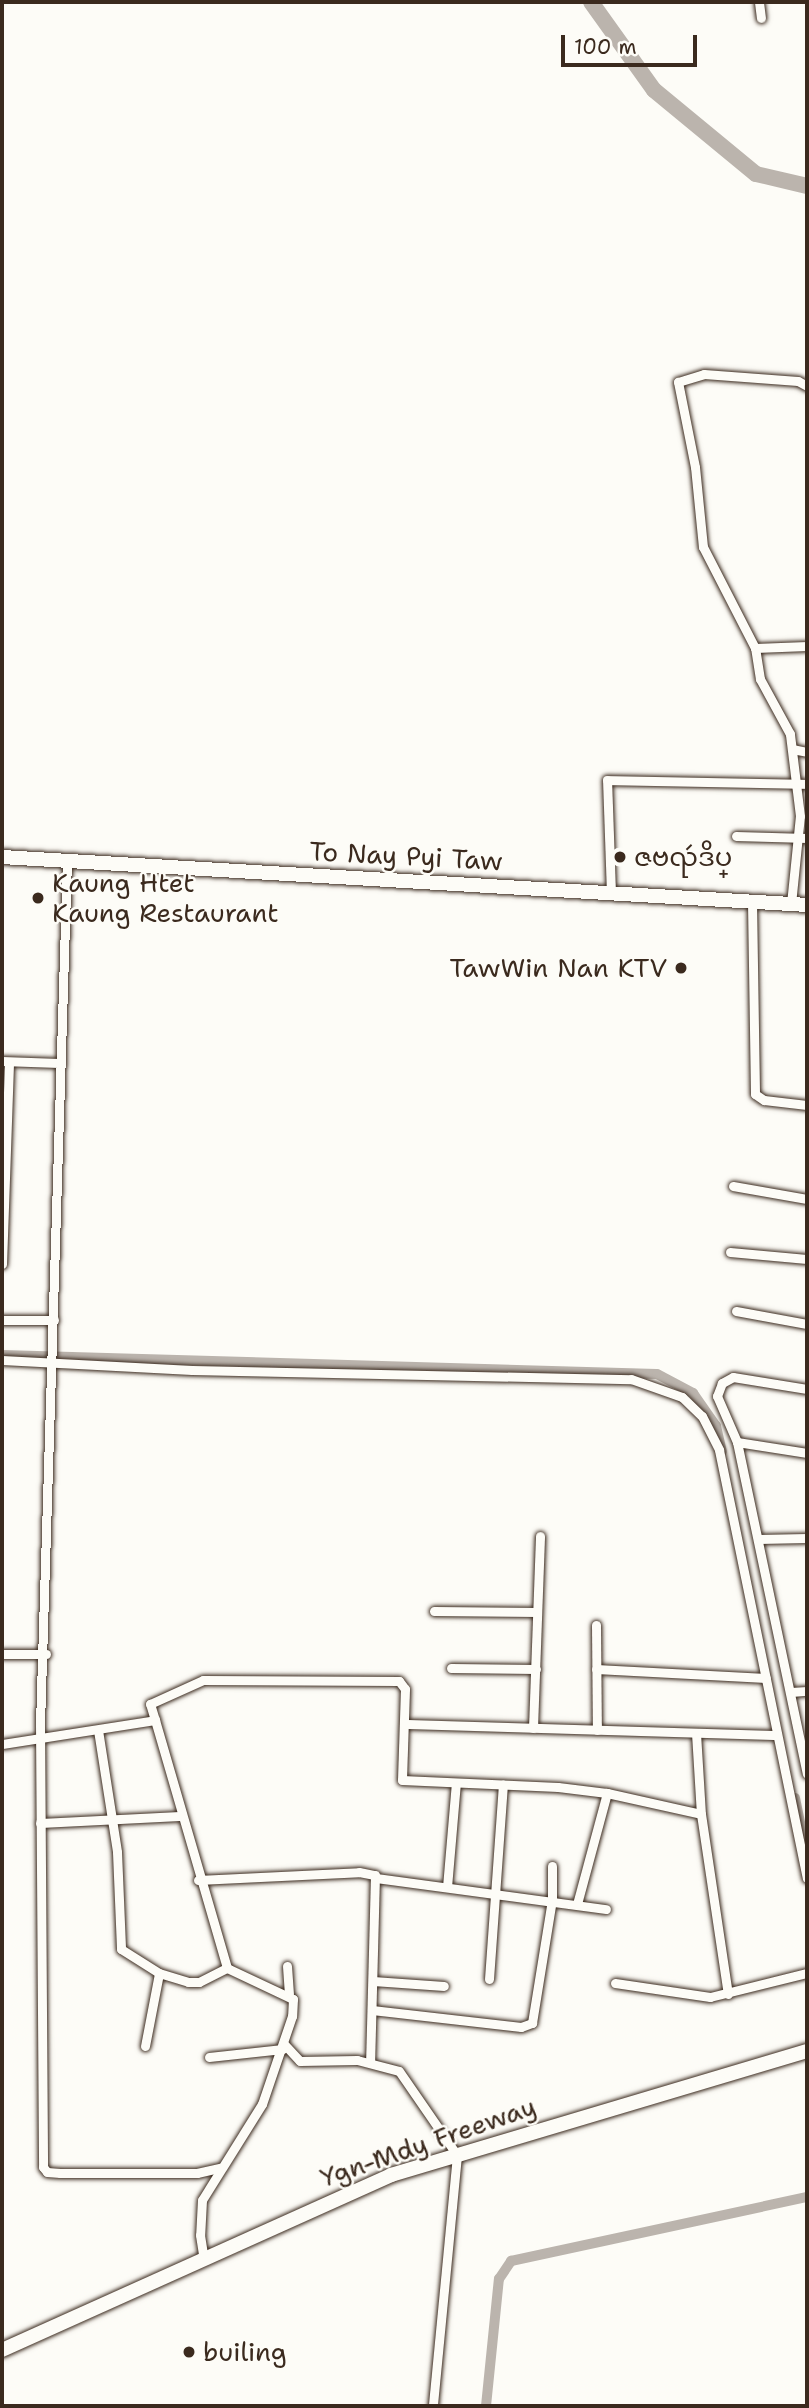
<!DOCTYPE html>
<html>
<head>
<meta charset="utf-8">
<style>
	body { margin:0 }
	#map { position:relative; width:809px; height:2408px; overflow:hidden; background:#fdfcf7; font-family:"Shantell Sans","Noto Sans Myanmar",sans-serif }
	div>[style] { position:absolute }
	.canal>* { height:10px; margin:-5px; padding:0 5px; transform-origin:5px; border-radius:5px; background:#bbb4ad }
	.river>* { height:16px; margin:-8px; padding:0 8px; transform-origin:8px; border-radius:8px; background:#bbb4ad }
	.roads { filter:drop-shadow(0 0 2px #3b2a1e) drop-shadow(0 0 2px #3b2a1e) }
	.minor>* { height:9px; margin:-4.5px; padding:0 4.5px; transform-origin:4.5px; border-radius:4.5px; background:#fdfcf7 }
	.primary>* { height:14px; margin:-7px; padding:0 7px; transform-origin:7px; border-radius:7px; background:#fdfcf7 }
	.dots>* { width:19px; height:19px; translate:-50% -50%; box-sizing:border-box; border:4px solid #fdfcf7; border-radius:50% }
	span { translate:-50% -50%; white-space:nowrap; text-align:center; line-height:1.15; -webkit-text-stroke:5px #fdfcf7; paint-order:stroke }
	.street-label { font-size:26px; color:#3b2a1e }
	.poi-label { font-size:26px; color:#3b2a1e }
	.left { translate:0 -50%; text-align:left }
	.right { translate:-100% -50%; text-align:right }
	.frame { position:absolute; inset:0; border:4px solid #3b2a1e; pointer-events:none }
	.scale { position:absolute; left:561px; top:35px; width:136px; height:32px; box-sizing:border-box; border:4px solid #3b2a1e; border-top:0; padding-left:9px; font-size:21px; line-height:24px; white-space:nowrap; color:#3b2a1e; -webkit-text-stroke:5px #fdfcf7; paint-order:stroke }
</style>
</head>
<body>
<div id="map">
	<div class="canal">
		<i style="left:2px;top:1355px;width:655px;rotate:1.66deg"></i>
		<i style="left:657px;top:1374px;width:41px;rotate:27.8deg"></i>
		<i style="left:693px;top:1393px;width:40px;rotate:55.1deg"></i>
		<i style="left:716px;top:1426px;width:26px;rotate:77deg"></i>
		<i style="left:795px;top:1798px;width:59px;rotate:78.3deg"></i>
		<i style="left:486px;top:2406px;width:128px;rotate:-84.2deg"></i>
		<i style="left:499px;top:2279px;width:22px;rotate:-56deg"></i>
		<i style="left:511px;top:2261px;width:303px;rotate:-12.2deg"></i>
	</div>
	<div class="river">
		<i style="left:591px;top:2px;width:108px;rotate:54.4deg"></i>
		<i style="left:654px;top:90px;width:132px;rotate:39.5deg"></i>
		<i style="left:756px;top:174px;width:52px;rotate:13.2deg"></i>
	</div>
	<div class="roads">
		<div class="minor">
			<i style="left:759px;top:2px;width:16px;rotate:83deg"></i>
			<i style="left:755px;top:648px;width:52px;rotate:-2.2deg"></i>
			<i style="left:792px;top:749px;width:15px;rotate:11deg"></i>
			<i style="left:736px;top:836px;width:71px;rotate:1.6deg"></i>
			<i style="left:67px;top:860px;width:865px;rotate:91.79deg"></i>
			<i style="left:40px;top:1725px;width:442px;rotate:89.6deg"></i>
			<i style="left:43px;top:2167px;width:6px;rotate:51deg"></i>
			<i style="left:47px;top:2172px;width:13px;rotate:4deg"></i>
			<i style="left:60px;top:2173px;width:137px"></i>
			<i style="left:197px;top:2173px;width:23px;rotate:-13deg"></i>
			<i style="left:611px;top:893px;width:113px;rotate:-92deg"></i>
			<i style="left:607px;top:780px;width:200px;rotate:1.1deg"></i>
			<i style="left:752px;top:902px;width:192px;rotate:89.1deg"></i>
			<i style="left:755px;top:1094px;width:11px;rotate:34deg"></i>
			<i style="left:764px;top:1100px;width:43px;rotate:6.6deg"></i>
			<i style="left:791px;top:904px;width:88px;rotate:-84.2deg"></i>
			<i style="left:800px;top:816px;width:83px;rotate:-97deg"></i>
			<i style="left:790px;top:734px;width:63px;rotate:-118.6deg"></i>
			<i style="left:760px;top:679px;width:31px;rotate:-99deg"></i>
			<i style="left:755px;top:648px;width:114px;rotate:-117.2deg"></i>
			<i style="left:703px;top:547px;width:80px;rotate:-95.7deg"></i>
			<i style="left:695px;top:467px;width:87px;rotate:-101.3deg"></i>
			<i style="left:678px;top:382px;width:27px;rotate:-17deg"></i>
			<i style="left:704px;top:374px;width:94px;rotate:4.3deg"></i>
			<i style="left:798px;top:381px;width:10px;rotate:29deg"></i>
			<i style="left:2px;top:1061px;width:57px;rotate:2deg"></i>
			<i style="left:733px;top:1186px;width:75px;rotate:10deg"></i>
			<i style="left:730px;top:1252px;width:77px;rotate:5.2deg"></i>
			<i style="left:2px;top:1264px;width:201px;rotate:-88deg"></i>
			<i style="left:736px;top:1311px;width:72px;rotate:10.4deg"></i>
			<i style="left:2px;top:1320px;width:52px"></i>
			<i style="left:2px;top:1360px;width:190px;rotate:3deg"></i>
			<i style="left:192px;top:1370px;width:439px;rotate:1.2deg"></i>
			<i style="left:631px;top:1379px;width:54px;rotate:19.4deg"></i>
			<i style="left:682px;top:1397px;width:28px;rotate:44deg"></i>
			<i style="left:702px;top:1416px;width:38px;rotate:63deg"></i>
			<i style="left:719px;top:1450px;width:437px;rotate:78.4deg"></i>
			<i style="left:807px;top:1389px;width:75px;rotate:-170.8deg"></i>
			<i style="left:733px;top:1377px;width:13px;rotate:151deg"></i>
			<i style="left:722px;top:1383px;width:14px;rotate:111deg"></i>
			<i style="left:717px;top:1396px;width:50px;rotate:66.5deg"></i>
			<i style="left:737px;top:1442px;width:339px;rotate:78.1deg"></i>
			<i style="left:737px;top:1442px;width:71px;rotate:8.9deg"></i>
			<i style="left:758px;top:1539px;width:49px;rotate:-1.2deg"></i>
			<i style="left:434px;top:1611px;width:103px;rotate:0.6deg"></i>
			<i style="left:596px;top:1625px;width:105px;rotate:89.5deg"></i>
			<i style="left:2px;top:1654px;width:44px"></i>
			<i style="left:451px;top:1668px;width:85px;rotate:0.7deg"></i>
			<i style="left:596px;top:1669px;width:170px;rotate:3deg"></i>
			<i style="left:791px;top:1692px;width:16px;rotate:-4deg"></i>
			<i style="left:155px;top:1720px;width:17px;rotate:-107deg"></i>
			<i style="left:150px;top:1704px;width:58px;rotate:-24.4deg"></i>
			<i style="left:203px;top:1680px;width:196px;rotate:0.3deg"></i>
			<i style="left:399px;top:1681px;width:10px;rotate:53deg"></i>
			<i style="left:405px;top:1689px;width:91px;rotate:91.9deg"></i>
			<i style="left:402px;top:1780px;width:156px;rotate:2.6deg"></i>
			<i style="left:558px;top:1787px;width:49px;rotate:7deg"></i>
			<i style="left:607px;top:1793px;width:96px;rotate:12.6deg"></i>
			<i style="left:404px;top:1724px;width:373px;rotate:1.7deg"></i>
			<i style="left:533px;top:1728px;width:192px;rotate:-87.9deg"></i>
			<i style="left:98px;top:1730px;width:123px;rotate:81.1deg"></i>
			<i style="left:117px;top:1852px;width:97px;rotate:87.6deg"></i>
			<i style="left:121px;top:1949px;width:45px;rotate:32.3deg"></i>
			<i style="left:159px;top:1973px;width:30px;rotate:17deg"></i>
			<i style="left:188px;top:1982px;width:11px"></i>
			<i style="left:199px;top:1982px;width:31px;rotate:-27deg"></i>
			<i style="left:696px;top:1733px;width:81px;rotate:86.5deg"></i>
			<i style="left:701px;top:1814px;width:182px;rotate:81.5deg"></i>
			<i style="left:2px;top:1744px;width:155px;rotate:-8.9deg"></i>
			<i style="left:155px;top:1720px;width:258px;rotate:73.8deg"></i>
			<i style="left:227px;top:1968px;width:73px;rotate:25.2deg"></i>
			<i style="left:293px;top:1999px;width:17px;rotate:93deg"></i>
			<i style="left:292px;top:2016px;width:93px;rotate:108.8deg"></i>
			<i style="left:262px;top:2104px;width:113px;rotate:122deg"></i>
			<i style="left:202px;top:2200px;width:35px;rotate:93deg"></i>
			<i style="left:200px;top:2235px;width:25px;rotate:81deg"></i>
			<i style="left:40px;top:1823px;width:140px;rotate:-2.9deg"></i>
			<i style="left:376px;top:1878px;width:232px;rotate:7.7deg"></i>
			<i style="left:198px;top:1880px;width:161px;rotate:-2.8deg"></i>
			<i style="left:359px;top:1872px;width:16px;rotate:11deg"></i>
			<i style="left:375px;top:1875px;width:187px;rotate:91.5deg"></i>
			<i style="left:447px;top:1887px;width:104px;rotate:-85.1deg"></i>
			<i style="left:577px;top:1904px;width:115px;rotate:-74.9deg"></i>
			<i style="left:287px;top:1966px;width:28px;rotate:86deg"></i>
			<i style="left:489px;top:1979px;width:195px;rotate:-85.9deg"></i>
			<i style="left:373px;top:1981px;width:71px;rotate:4deg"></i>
			<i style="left:615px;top:1983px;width:96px;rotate:8.4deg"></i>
			<i style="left:710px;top:1997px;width:100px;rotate:-13.9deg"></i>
			<i style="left:372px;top:2010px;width:150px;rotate:6.5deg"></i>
			<i style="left:521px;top:2027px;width:12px;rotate:-20deg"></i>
			<i style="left:532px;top:2023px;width:126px;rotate:-80.8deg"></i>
			<i style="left:552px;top:1899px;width:33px;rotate:-90deg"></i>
			<i style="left:284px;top:2044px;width:23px;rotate:47deg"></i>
			<i style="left:300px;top:2061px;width:57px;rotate:-1deg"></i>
			<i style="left:357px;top:2060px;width:43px;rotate:14.7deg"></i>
			<i style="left:399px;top:2071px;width:102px;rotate:55.4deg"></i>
			<i style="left:457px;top:2155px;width:252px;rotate:95.5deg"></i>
			<i style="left:145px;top:2046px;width:74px;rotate:-79.1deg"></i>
			<i style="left:209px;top:2057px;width:74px;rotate:-6.2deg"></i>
		</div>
		<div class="primary">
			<i style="left:2px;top:857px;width:806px;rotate:3.41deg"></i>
			<i style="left:2px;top:2350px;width:427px;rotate:-24.2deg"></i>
			<i style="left:391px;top:2175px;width:434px;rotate:-16.6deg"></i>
		</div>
	</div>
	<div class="dots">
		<i style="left:620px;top:857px;background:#3b2a1e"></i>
		<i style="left:38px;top:898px;background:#3b2a1e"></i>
		<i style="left:681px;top:968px;background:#3b2a1e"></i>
		<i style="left:189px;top:2352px;background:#3b2a1e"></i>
	</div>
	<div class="street-label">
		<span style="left:406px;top:856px;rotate:3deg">To Nay Pyi Taw</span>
		<span style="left:428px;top:2142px;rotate:-19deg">Ygn-Mdy Freeway</span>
	</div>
	<div class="poi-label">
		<span class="left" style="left:634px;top:857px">ဇဗၺဴဒိပ္</span>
		<span class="left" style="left:52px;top:898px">Kaung Htet<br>Kaung Restaurant</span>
		<span class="right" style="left:667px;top:968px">TawWin Nan KTV</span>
		<span class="left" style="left:203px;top:2352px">builing</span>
	</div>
	<div class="frame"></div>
	<div class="scale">100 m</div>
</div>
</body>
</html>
